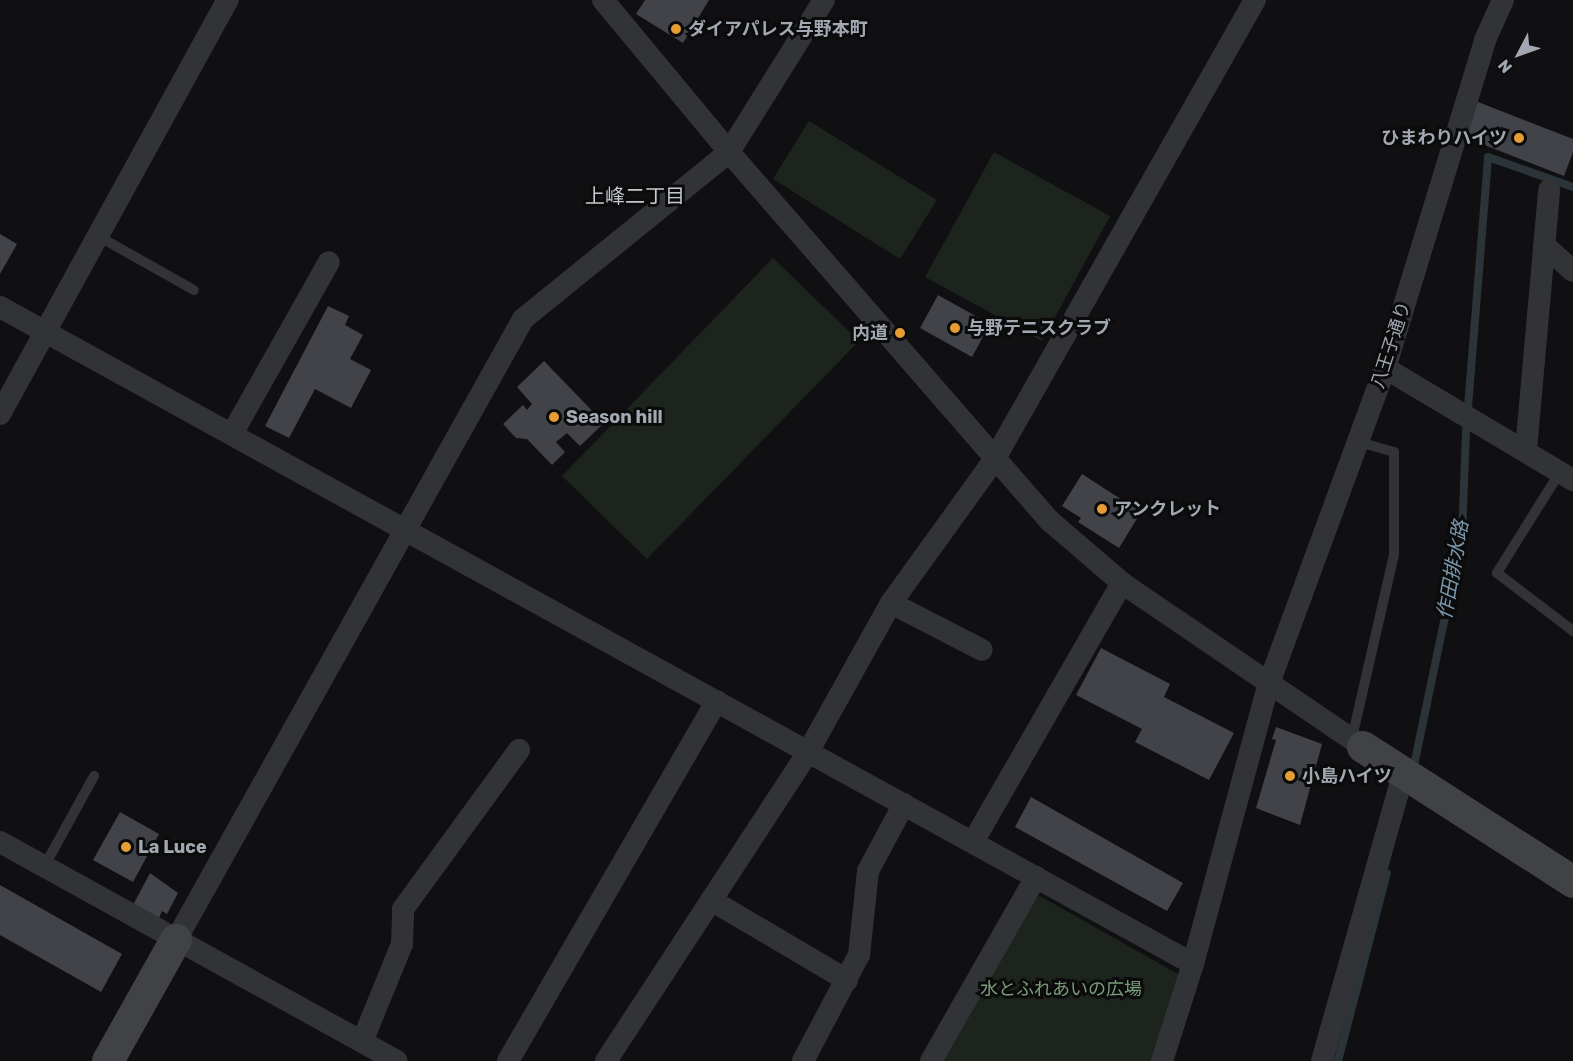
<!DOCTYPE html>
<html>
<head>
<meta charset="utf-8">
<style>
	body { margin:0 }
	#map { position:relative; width:1573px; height:1061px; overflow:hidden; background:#101012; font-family:Rubik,"Noto Sans JP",sans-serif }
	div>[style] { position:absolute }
	.green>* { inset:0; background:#1d241d }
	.stream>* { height:8px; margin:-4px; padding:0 4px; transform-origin:4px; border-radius:4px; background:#2b3439 }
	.building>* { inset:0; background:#414348 }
	.lane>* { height:10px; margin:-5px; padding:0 5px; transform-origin:5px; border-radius:5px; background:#323336 }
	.street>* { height:22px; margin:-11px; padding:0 11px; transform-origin:11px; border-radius:11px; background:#323336 }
	.secondary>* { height:32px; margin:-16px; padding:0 16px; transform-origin:16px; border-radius:16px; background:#404246 }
	.dots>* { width:16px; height:16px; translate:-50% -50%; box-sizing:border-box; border:3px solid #0b0b0c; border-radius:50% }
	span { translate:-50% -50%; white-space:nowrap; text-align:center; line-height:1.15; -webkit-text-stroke:6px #0b0b0c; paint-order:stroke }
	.poi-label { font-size:18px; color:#a2a8b2; font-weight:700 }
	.left { translate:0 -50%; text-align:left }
	.right { translate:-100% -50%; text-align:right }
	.street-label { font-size:18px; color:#a2a8b2 }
	.park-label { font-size:18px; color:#7a9c7a }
	.neighbourhood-label { font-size:20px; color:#c3c7ce }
	.water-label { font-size:20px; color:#7a98ab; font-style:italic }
	.north { position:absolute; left:1489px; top:24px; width:60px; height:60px; -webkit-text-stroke:4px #0b0b0c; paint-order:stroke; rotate:229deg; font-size:16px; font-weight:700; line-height:24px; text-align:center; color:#a2a8b2 }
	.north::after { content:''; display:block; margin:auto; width:21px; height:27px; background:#a2a8b2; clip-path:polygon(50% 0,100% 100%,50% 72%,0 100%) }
</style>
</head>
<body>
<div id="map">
	<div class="green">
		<i style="clip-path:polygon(809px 121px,937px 200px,900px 259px,773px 179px)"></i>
		<i style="clip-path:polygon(994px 152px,1110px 216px,1042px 341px,925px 277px)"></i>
		<i style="clip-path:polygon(773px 258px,859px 341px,647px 559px,562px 476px)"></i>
		<i style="clip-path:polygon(1040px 896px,1185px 978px,1154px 1061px,939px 1061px,1027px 903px)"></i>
	</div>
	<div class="stream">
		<i style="left:1413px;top:770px;width:239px;rotate:-78.2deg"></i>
		<i style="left:1462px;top:536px;width:104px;rotate:-87.8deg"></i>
		<i style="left:1466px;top:432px;width:276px;rotate:-85.4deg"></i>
		<i style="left:1488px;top:157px;width:90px;rotate:19.4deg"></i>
		<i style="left:1338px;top:1061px;width:194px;rotate:-75.4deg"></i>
	</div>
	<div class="building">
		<i style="clip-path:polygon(645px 0,709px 0,683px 43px,636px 14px)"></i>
		<i style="clip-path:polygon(1478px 102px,1573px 139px,1573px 152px,1564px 176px,1464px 137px)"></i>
		<i style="clip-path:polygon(0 234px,17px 244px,0 274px)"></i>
		<i style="clip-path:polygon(938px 295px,990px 324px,972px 357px,920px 328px)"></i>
		<i style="clip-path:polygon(328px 306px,349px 316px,345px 325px,363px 335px,350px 359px,371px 370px,351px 408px,315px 389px,289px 438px,265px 426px)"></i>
		<i style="clip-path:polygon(544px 361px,604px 423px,580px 446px,567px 433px,556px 442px,565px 452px,552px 465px,527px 439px,516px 438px,503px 424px,523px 405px,527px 410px,532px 404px,517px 387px)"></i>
		<i style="clip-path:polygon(1082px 474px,1141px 512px,1119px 548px,1078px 522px,1081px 518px,1062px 506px)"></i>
		<i style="clip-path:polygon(1101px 648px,1170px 684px,1164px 697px,1234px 733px,1209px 780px,1135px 742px,1142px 729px,1076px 695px)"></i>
		<i style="clip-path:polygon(1276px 727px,1322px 744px,1300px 825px,1256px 808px,1276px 740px,1272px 739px)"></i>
		<i style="clip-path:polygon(1031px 797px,1183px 883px,1167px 911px,1015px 827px)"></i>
		<i style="clip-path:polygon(120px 812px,159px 834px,133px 882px,93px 860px)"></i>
		<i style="clip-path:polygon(150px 873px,178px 893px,167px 914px,162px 911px,159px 918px,133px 905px)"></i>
		<i style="clip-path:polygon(0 885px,122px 954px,101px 992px,0 935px)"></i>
	</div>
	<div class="lane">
		<i style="left:98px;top:236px;width:110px;rotate:29.4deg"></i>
		<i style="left:1560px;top:472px;width:119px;rotate:122deg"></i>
		<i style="left:1497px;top:573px;width:96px;rotate:37.3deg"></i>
		<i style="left:1352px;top:738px;width:189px;rotate:-77.1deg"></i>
		<i style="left:1394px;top:554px;width:102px;rotate:-90deg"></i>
		<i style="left:1394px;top:452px;width:40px;rotate:-164deg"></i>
		<i style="left:44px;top:867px;width:104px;rotate:-61.2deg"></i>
	</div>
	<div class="street">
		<i style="left:603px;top:0;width:197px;rotate:50.3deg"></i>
		<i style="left:729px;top:152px;width:489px;rotate:49deg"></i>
		<i style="left:1050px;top:521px;width:95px;rotate:40.7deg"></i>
		<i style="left:1122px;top:583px;width:292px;rotate:34.2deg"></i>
		<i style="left:1544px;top:245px;width:39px;rotate:42deg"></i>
		<i style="left:0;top:307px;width:1362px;rotate:28.84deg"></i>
		<i style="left:1385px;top:368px;width:219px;rotate:30.8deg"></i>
		<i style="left:0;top:414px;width:473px;rotate:-61.2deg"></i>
		<i style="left:232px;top:434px;width:197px;rotate:-60.6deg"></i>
		<i style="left:1526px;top:450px;width:261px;rotate:-84.9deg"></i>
		<i style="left:891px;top:603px;width:102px;rotate:27.3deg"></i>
		<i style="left:0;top:842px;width:453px;rotate:28.9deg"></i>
		<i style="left:973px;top:842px;width:299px;rotate:-60.1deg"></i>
		<i style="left:711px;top:900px;width:158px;rotate:30.5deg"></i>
		<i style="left:176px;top:940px;width:711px;rotate:-60.8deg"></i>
		<i style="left:523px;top:319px;width:265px;rotate:-39deg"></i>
		<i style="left:729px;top:152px;width:179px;rotate:-58deg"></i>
		<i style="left:362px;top:1042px;width:106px;rotate:-67.8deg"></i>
		<i style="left:402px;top:944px;width:35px;rotate:-88deg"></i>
		<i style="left:403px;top:909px;width:197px;rotate:-53.9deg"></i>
		<i style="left:508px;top:1061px;width:416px;rotate:-59.9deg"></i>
		<i style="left:606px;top:1061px;width:369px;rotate:-56.8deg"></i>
		<i style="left:808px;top:752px;width:171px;rotate:-60.9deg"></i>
		<i style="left:891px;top:603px;width:176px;rotate:-54.2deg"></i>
		<i style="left:994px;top:460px;width:529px;rotate:-60.43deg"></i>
		<i style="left:803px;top:1061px;width:120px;rotate:-62.2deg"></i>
		<i style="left:859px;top:955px;width:84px;rotate:-83.9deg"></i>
		<i style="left:868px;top:871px;width:76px;rotate:-61.8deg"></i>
		<i style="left:931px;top:1061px;width:212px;rotate:-60.3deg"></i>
		<i style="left:1162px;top:1061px;width:102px;rotate:-72.3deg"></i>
		<i style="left:1193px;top:964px;width:288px;rotate:-74.9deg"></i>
		<i style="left:1268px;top:686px;width:339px;rotate:-69.8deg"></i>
		<i style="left:1385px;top:368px;width:343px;rotate:-73deg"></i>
		<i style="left:1485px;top:40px;width:44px;rotate:-65.8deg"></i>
		<i style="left:1322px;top:1061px;width:298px;rotate:-74.2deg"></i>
	</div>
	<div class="secondary">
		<i style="left:1363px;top:747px;width:250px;rotate:32.7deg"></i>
		<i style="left:108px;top:1061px;width:139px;rotate:-60.7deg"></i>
	</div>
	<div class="dots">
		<i style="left:676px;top:29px;background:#e69e34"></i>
		<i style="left:1519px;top:138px;background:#e69e34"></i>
		<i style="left:955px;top:328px;background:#e69e34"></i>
		<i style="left:900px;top:333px;background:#e69e34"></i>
		<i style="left:554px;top:417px;background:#e69e34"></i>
		<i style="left:1102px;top:509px;background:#e69e34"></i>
		<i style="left:1290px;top:776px;background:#e69e34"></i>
		<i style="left:126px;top:847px;background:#e69e34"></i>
	</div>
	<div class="poi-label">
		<span class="left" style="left:688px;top:29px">ダイアパレス与野本町</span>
		<span class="right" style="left:1507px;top:138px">ひまわりハイツ</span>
		<span class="left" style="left:967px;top:328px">与野テニスクラブ</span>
		<span class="right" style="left:888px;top:333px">内道</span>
		<span class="left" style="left:566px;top:417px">Season hill</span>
		<span class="left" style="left:1114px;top:509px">アンクレット</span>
		<span class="left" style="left:1302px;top:776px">小島ハイツ</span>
		<span class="left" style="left:138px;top:847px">La Luce</span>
	</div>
	<div class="street-label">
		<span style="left:1391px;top:345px;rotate:-72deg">八王子通り</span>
	</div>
	<div class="park-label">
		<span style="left:1061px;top:989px">水とふれあいの広場</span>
	</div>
	<div class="neighbourhood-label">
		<span style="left:635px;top:196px">上峰二丁目</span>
	</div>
	<div class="water-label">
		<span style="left:1453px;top:570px;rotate:-80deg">作田排水路</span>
	</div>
	<div class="north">N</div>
</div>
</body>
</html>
